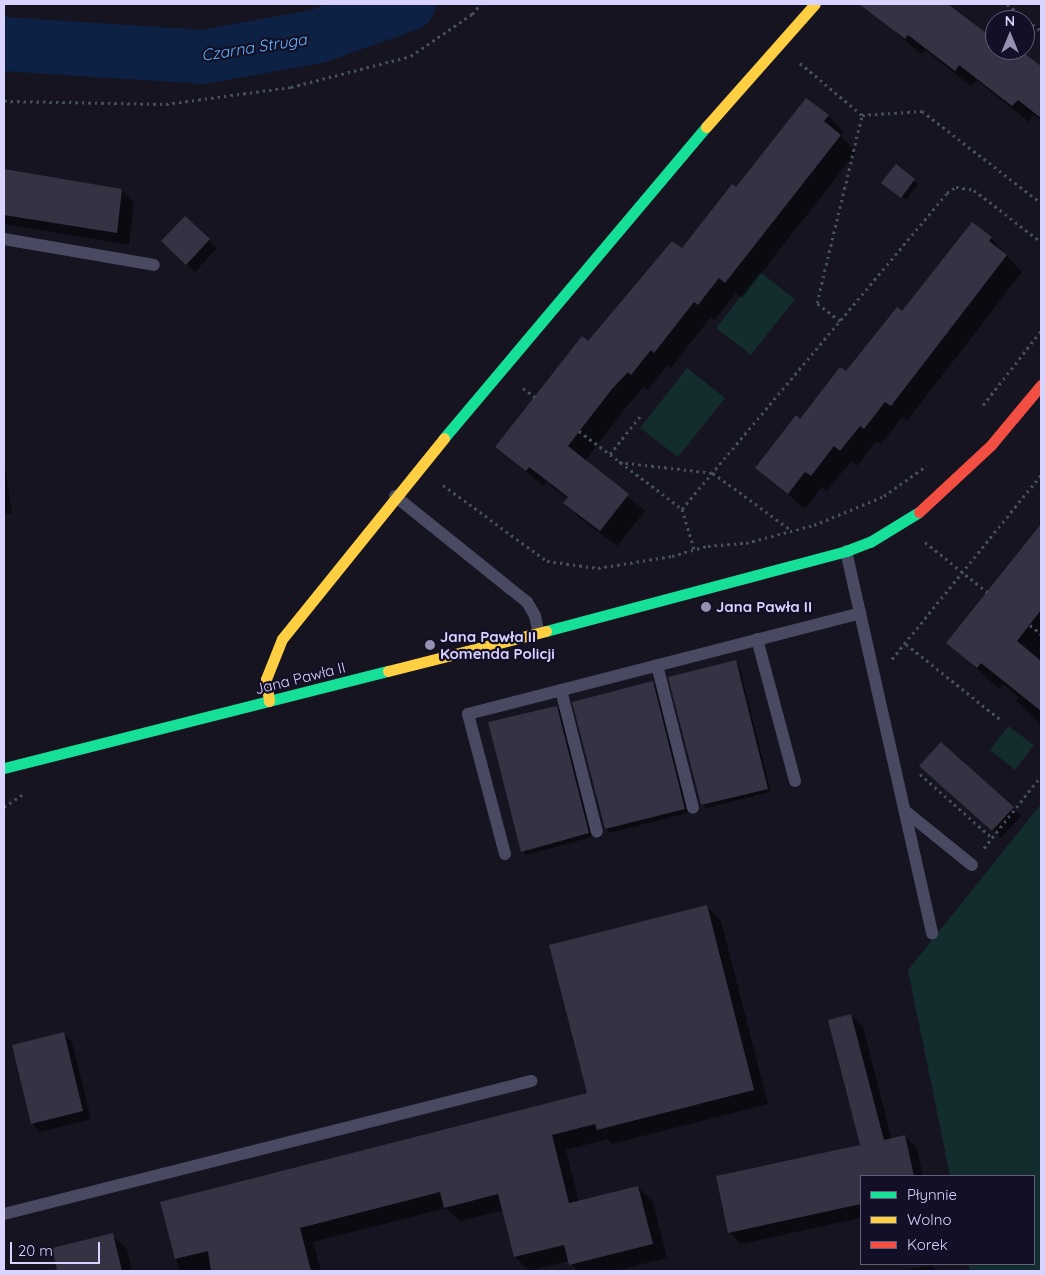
<!DOCTYPE html>
<html>
<head>
<meta charset="utf-8">
<style>
	body { margin:0 }
	#map { position:relative; width:1045px; height:1275px; overflow:hidden; background:#161421; font-family:Quicksand,sans-serif }
	div>[style] { position:absolute }
	.green>* { inset:0; background:#132c2d }
	.shadow>* { inset:0; background:#0007 }
	.river>* { height:54px; margin:-27px; padding:0 27px; transform-origin:27px; border-radius:27px; background:#0d2144 }
	.building>* { inset:0; background:#343243 }
	.path>* { height:3px; margin-top:-1.5px; transform-origin:0; background:repeating-linear-gradient(90deg,#44505f 0 2.5px,transparent 0 6.5px) }
	.lane>* { height:12px; margin:-6px; padding:0 6px; transform-origin:6px; border-radius:6px; background:#4a4962 }
	.fast>* { height:11px; margin:-5.5px; padding:0 5.5px; transform-origin:5.5px; border-radius:5.5px; background:#16e098 }
	.slow>* { height:11px; margin:-5.5px; padding:0 5.5px; transform-origin:5.5px; border-radius:5.5px; background:#ffcf43 }
	.jam>* { height:11px; margin:-5.5px; padding:0 5.5px; transform-origin:5.5px; border-radius:5.5px; background:#f24e42 }
	.dots>* { width:14px; height:14px; translate:-50% -50%; box-sizing:border-box; border:2px solid #130f26; border-radius:50% }
	span { translate:-50% -50%; white-space:nowrap; text-align:center; line-height:1.15; -webkit-text-stroke:4.5px #130f26; paint-order:stroke }
	.poi-label { font-size:15px; color:#d9d4ff; font-weight:700 }
	.left { translate:0 -50%; text-align:left }
	.street-label { font-size:15px; color:#d9d4ff }
	.water-label { font-size:16px; color:#62b6ff; font-style:italic }
	.frame { position:absolute; inset:0; border:5px solid #d9d4ff; pointer-events:none }
	.legend { position:absolute; left:860px; top:1175px; width:175px; height:90px; box-sizing:border-box; background:#130f26; border:1px solid #625e7d; margin:0; padding:6px 9px; list-style:none; font-size:15px; color:#d9d4ff }
	.legend li { display:flex; align-items:center; gap:10px; height:25px }
	.legend b { width:25px; border:1px solid #625e7d }
	.north { position:absolute; left:985px; top:10px; width:50px; height:50px; box-sizing:border-box; background:#130f26; border:1px solid #625e7d; border-radius:50%; rotate:0deg; font-size:14px; font-weight:700; line-height:20px; text-align:center; color:#d9d4ff }
	.north::after { content:''; display:block; margin:auto; width:18px; height:22px; background:#9591b1; clip-path:polygon(50% 0,100% 100%,50% 72%,0 100%) }
	.scale { position:absolute; left:10px; top:1242px; width:90px; height:22px; box-sizing:border-box; border:2px solid #d9d4ff; border-top:0; padding-left:6px; font-size:15px; line-height:18px; white-space:nowrap; color:#d9d4ff; -webkit-text-stroke:4px #130f26; paint-order:stroke }
</style>
</head>
<body>
<div id="map">
	<div class="green">
		<i style="clip-path:polygon(760px 272px,795px 299px,751px 355px,716px 328px)"></i>
		<i style="clip-path:polygon(687px 368px,725px 398px,678px 457px,640px 428px)"></i>
		<i style="clip-path:polygon(1008px 726px,1034px 745px,1015px 770px,990px 750px)"></i>
		<i style="clip-path:polygon(1041px 804px,1041px 1271px,970px 1271px,968px 1264px,1034px 1264px,1034px 1176px,950px 1176px,908px 970px)"></i>
	</div>
	<div class="shadow">
		<i style="clip-path:polygon(880px 4px,942px 4px,995px 42px,995px 50px,1018px 50px,1041px 68px,1041px 120px,1034px 115px,1029px 122px,976px 80px,971px 86px,925px 50px,921px 54px,873px 13px)"></i>
		<i style="clip-path:polygon(828px 116px,844px 132px,841px 136px,856px 152px,742px 298px,736px 293px,715px 320px,711px 317px,671px 368px,667px 365px,648px 390px,644px 387px,628px 405px,585px 461px,645px 511px,617px 546px,581px 519px,565px 503px,568px 499px,546px 482px,543px 486px,497px 447px,588px 342px,682px 250px,736px 189px)"></i>
		<i style="clip-path:polygon(896px 166px,918px 184px,906px 200px,887px 186px)"></i>
		<i style="clip-path:polygon(4px 170px,121px 190px,134px 203px,129px 245px,4px 224px)"></i>
		<i style="clip-path:polygon(186px 218px,217px 248px,195px 272px,163px 241px)"></i>
		<i style="clip-path:polygon(972px 223px,991px 238px,1022px 272px,907px 421px,902px 417px,881px 444px,876px 441px,857px 466px,851px 461px,827px 491px,822px 487px,805px 509px,756px 467px,903px 313px)"></i>
		<i style="clip-path:polygon(4px 460px,12px 513px,4px 514px)"></i>
		<i style="clip-path:polygon(1041px 537px,1041px 536px,1041px 725px,1016px 700px,1019px 697px,1003px 684px,999px 689px,948px 643px)"></i>
		<i style="clip-path:polygon(735px 661px,739px 665px,771px 792px,706px 808px,702px 804px)"></i>
		<i style="clip-path:polygon(652px 682px,656px 686px,688px 813px,610px 833px,606px 829px)"></i>
		<i style="clip-path:polygon(556px 707px,560px 711px,592px 837px,526px 855px,523px 851px)"></i>
		<i style="clip-path:polygon(929px 774px,1013px 808px,1021px 816px,1001px 838px)"></i>
		<i style="clip-path:polygon(707px 907px,721px 921px,768px 1104px,612px 1144px,608px 1139px,566px 1150px,579px 1202px,638px 1187px,653px 1202px,667px 1258px,615px 1271px,577px 1271px,569px 1261px,530px 1271px,515px 1257px,504px 1210px,460px 1221px,446px 1208px,313px 1242px,321px 1271px,179px 1271px,162px 1203px,589px 1094px)"></i>
		<i style="clip-path:polygon(851px 1015px,863px 1027px,892px 1140px,905px 1137px,917px 1148px,923px 1176px,861px 1176px,861px 1218px,741px 1244px,729px 1232px,862px 1146px)"></i>
		<i style="clip-path:polygon(64px 1034px,72px 1042px,91px 1119px,40px 1132px,32px 1123px)"></i>
		<i style="clip-path:polygon(112px 1235px,127px 1249px,132px 1271px,59px 1271px,53px 1249px)"></i>
		<i style="clip-path:polygon(931px 1265px,937px 1271px,902px 1271px)"></i>
	</div>
	<div class="river">
		<i style="left:4px;top:44px;width:199px;rotate:3.7deg"></i>
		<i style="left:203px;top:57px;width:117px;rotate:-10.3deg"></i>
		<i style="left:318px;top:36px;width:96px;rotate:-19.4deg"></i>
	</div>
	<div class="building">
		<i style="clip-path:polygon(859px 4px,948px 4px,995px 40px,995px 50px,1020px 50px,1041px 66px,1041px 118px,1018px 100px,1012px 106px,959px 65px,955px 71px,908px 35px,905px 39px)"></i>
		<i style="clip-path:polygon(806px 98px,829px 115px,824px 121px,841px 135px,725px 283px,719px 278px,698px 305px,694px 302px,654px 353px,651px 350px,631px 375px,628px 372px,612px 389px,568px 446px,629px 494px,600px 531px,563px 503px,568px 497px,529px 467px,526px 471px,495px 447px,582px 336px,588px 341px,672px 241px,682px 248px,732px 184px,736px 187px)"></i>
		<i style="clip-path:polygon(896px 164px,915px 179px,901px 198px,881px 183px)"></i>
		<i style="clip-path:polygon(4px 169px,122px 189px,117px 233px,4px 215px)"></i>
		<i style="clip-path:polygon(185px 216px,210px 239px,186px 265px,161px 241px)"></i>
		<i style="clip-path:polygon(972px 222px,992px 237px,989px 241px,1007px 255px,891px 406px,885px 402px,864px 429px,860px 426px,840px 451px,834px 446px,811px 476px,805px 472px,788px 494px,755px 468px,796px 415px,800px 419px,840px 367px,846px 371px,897px 307px,902px 311px)"></i>
		<i style="clip-path:polygon(1041px 524px,1041px 610px,1017px 641px,1041px 661px,1041px 711px,981px 663px,977px 668px,946px 643px)"></i>
		<i style="clip-path:polygon(736px 660px,768px 789px,701px 805px,668px 677px)"></i>
		<i style="clip-path:polygon(653px 681px,685px 809px,605px 829px,572px 702px)"></i>
		<i style="clip-path:polygon(557px 706px,589px 833px,521px 852px,488px 722px)"></i>
		<i style="clip-path:polygon(941px 742px,1014px 807px,992px 831px,919px 766px)"></i>
		<i style="clip-path:polygon(707px 905px,754px 1090px,597px 1130px,595px 1124px,552px 1135px,569px 1203px,638px 1186px,653px 1244px,569px 1265px,564px 1245px,514px 1257px,498px 1194px,444px 1208px,440px 1192px,300px 1228px,311px 1271px,211px 1271px,208px 1251px,175px 1259px,160px 1202px,587px 1093px,549px 945px)"></i>
		<i style="clip-path:polygon(851px 1014px,884px 1140px,905px 1135px,914px 1176px,861px 1176px,861px 1204px,728px 1233px,716px 1176px,860px 1145px,828px 1020px)"></i>
		<i style="clip-path:polygon(64px 1032px,83px 1111px,31px 1124px,12px 1045px)"></i>
		<i style="clip-path:polygon(113px 1233px,122px 1271px,57px 1271px,52px 1248px)"></i>
	</div>
	<div class="path">
		<i style="left:1007px;top:4px;width:43px;rotate:38.5deg"></i>
		<i style="left:800px;top:63px;width:81px;rotate:40deg"></i>
		<i style="left:862px;top:115px;width:60px;rotate:-3.8deg"></i>
		<i style="left:922px;top:111px;width:150px;rotate:37.7deg"></i>
		<i style="left:4px;top:101px;width:162px;rotate:1.1deg"></i>
		<i style="left:166px;top:104px;width:126px;rotate:-7.7deg"></i>
		<i style="left:291px;top:87px;width:124px;rotate:-14.5deg"></i>
		<i style="left:411px;top:56px;width:74px;rotate:-34.5deg"></i>
		<i style="left:472px;top:14px;width:13px;rotate:-48deg"></i>
		<i style="left:840px;top:321px;width:29px;rotate:-142deg"></i>
		<i style="left:817px;top:303px;width:193px;rotate:-76.5deg"></i>
		<i style="left:523px;top:388px;width:15px;rotate:37deg"></i>
		<i style="left:983px;top:405px;width:94px;rotate:-51.9deg"></i>
		<i style="left:579px;top:431px;width:129px;rotate:37.1deg"></i>
		<i style="left:682px;top:509px;width:42px;rotate:73.3deg"></i>
		<i style="left:610px;top:454px;width:50px;rotate:-51.5deg"></i>
		<i style="left:619px;top:462px;width:95px;rotate:6.7deg"></i>
		<i style="left:713px;top:473px;width:97px;rotate:36.2deg"></i>
		<i style="left:443px;top:485px;width:129px;rotate:36.2deg"></i>
		<i style="left:547px;top:561px;width:51px;rotate:7.8deg"></i>
		<i style="left:598px;top:568px;width:75px;rotate:-9.2deg"></i>
		<i style="left:672px;top:556px;width:37px;rotate:-16deg"></i>
		<i style="left:708px;top:546px;width:38px;rotate:-5deg"></i>
		<i style="left:746px;top:543px;width:70px;rotate:-14.8deg"></i>
		<i style="left:814px;top:525px;width:76px;rotate:-22.5deg"></i>
		<i style="left:884px;top:496px;width:52px;rotate:-35.5deg"></i>
		<i style="left:682px;top:509px;width:412px;rotate:-50deg"></i>
		<i style="left:947px;top:193px;width:11px;rotate:-34deg"></i>
		<i style="left:956px;top:187px;width:18px;rotate:9deg"></i>
		<i style="left:974px;top:190px;width:85px;rotate:37.8deg"></i>
		<i style="left:925px;top:542px;width:80px;rotate:38.9deg"></i>
		<i style="left:1030px;top:625px;width:14px;rotate:39deg"></i>
		<i style="left:906px;top:644px;width:122px;rotate:38.7deg"></i>
		<i style="left:892px;top:659px;width:237px;rotate:-51deg"></i>
		<i style="left:920px;top:774px;width:96px;rotate:41.6deg"></i>
		<i style="left:4px;top:807px;width:22px;rotate:-34deg"></i>
		<i style="left:984px;top:848px;width:92px;rotate:-51.6deg"></i>
	</div>
	<div class="lane">
		<i style="left:4px;top:239px;width:152px;rotate:9.8deg"></i>
		<i style="left:395px;top:496px;width:169px;rotate:38.8deg"></i>
		<i style="left:527px;top:602px;width:16px;rotate:60deg"></i>
		<i style="left:535px;top:616px;width:17px;rotate:77deg"></i>
		<i style="left:846px;top:551px;width:392px;rotate:77.3deg"></i>
		<i style="left:757px;top:639px;width:147px;rotate:75deg"></i>
		<i style="left:657px;top:665px;width:147px;rotate:75.9deg"></i>
		<i style="left:561px;top:690px;width:146px;rotate:75.8deg"></i>
		<i style="left:905px;top:811px;width:86px;rotate:38.9deg"></i>
		<i style="left:505px;top:854px;width:145px;rotate:-104.8deg"></i>
		<i style="left:468px;top:714px;width:405px;rotate:-14.4deg"></i>
		<i style="left:4px;top:1214px;width:544px;rotate:-14.16deg"></i>
	</div>
	<div class="fast">
		<i style="left:444px;top:438px;width:407px;rotate:-49.9deg"></i>
		<i style="left:546px;top:631px;width:310px;rotate:-14.9deg"></i>
		<i style="left:846px;top:551px;width:26px;rotate:-21deg"></i>
		<i style="left:870px;top:542px;width:57px;rotate:-31.5deg"></i>
		<i style="left:4px;top:768px;width:396px;rotate:-14.2deg"></i>
	</div>
	<div class="slow">
		<i style="left:706px;top:127px;width:164px;rotate:-48.5deg"></i>
		<i style="left:388px;top:671px;width:163px;rotate:-14.2deg"></i>
		<i style="left:269px;top:701px;width:22px;rotate:-98deg"></i>
		<i style="left:266px;top:679px;width:43px;rotate:-68.2deg"></i>
		<i style="left:282px;top:639px;width:258px;rotate:-51.1deg"></i>
	</div>
	<div class="jam">
		<i style="left:919px;top:512px;width:98px;rotate:-42.9deg"></i>
		<i style="left:991px;top:445px;width:78px;rotate:-50.2deg"></i>
	</div>
	<div class="dots">
		<i style="left:706px;top:607px;background:#9591b1"></i>
		<i style="left:430px;top:645px;background:#9591b1"></i>
	</div>
	<div class="poi-label">
		<span class="left" style="left:716px;top:607px">Jana Pawła II</span>
		<span class="left" style="left:440px;top:645px">Jana Pawła II<br>Komenda Policji</span>
	</div>
	<div class="street-label">
		<span style="left:300px;top:678px;rotate:-14deg">Jana Pawła II</span>
	</div>
	<div class="water-label">
		<span style="left:254px;top:47px;rotate:-9deg">Czarna Struga</span>
	</div>
	<div class="frame"></div>
	<ul class="legend">
	<li><b style="height:6px;background:#16e098"></b>Płynnie</li>
	<li><b style="height:6px;background:#ffcf43"></b>Wolno</li>
	<li><b style="height:6px;background:#f24e42"></b>Korek</li>
	</ul>
	<div class="north">N</div>
	<div class="scale">20 m</div>
</div>
</body>
</html>
